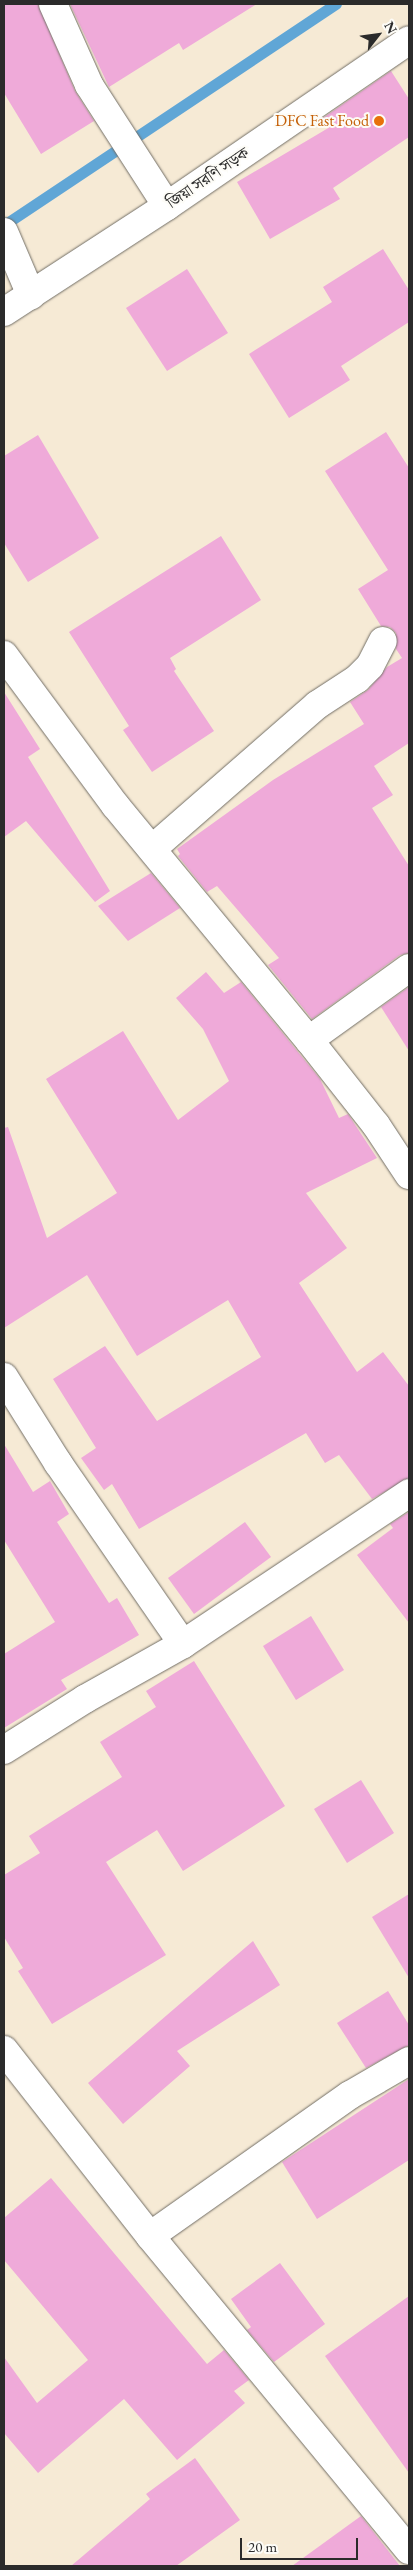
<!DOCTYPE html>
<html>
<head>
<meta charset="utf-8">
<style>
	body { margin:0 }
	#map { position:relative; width:413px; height:2570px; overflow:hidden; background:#f6ead5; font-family:"EB Garamond","Noto Serif Bengali",serif }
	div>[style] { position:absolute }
	.stream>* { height:11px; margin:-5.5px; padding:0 5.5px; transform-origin:5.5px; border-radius:5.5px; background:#60a6d6 }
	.building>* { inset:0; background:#efaad9 }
	.roads { filter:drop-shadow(0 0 1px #726e66) drop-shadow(0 0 1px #726e66) }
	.street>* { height:28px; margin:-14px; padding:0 14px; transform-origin:14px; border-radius:14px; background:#fff }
	.secondary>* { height:28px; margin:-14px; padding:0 14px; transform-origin:14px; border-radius:14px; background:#fff }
	.dots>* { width:14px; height:14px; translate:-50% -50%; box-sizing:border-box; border:2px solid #fdfcf7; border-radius:50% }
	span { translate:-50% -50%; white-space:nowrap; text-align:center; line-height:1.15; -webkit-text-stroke:4px #fdfcf7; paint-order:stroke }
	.food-label { font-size:16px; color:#c56008 }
	.right { translate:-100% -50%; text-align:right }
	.street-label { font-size:16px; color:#2b2b2b }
	.frame { position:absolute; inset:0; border:5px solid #2b2b2b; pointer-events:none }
	.north { position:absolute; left:353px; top:10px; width:50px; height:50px; -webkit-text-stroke:4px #fdfcf7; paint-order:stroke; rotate:60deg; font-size:14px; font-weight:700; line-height:20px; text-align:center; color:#2b2b2b }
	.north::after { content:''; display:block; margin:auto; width:18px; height:22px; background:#2b2b2b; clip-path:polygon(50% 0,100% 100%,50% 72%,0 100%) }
	.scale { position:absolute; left:240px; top:2538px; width:118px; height:22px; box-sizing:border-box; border:2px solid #2b2b2b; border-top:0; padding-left:6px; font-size:15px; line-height:18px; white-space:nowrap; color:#2b2b2b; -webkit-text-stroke:4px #fdfcf7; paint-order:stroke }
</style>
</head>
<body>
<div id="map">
	<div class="stream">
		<i style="left:4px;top:225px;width:399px;rotate:-33.7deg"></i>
	</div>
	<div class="building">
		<i style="clip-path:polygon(4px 4px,38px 4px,75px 91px,94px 121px,41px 154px,4px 93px)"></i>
		<i style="clip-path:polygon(70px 4px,257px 4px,183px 50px,179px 43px,109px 87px)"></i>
		<i style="clip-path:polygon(391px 71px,409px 99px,409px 137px,333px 188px,340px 199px,270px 239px,237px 182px,330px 127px,323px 118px)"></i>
		<i style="clip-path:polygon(383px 249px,409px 290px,409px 322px,341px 366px,350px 380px,289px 418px,249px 354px,332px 302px,323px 287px)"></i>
		<i style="clip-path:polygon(187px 269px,228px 333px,167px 371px,126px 308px)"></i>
		<i style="clip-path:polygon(386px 432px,409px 468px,409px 743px,374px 766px,393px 795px,372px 808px,409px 866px,409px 953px,400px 955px,312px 1019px,268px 965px,279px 958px,217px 886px,207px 892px,178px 856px,180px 854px,177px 849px,273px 780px,364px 724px,350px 702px,368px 690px,387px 667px,402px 658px,396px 649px,396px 633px,390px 627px,381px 626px,358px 589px,388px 570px,325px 471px)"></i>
		<i style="clip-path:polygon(38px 435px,99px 538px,28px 582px,4px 543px,4px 456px)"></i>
		<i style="clip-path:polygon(221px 536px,261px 600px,170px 658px,176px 669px,174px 671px,214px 731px,152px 772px,123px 730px,129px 726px,69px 632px)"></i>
		<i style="clip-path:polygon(4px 692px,40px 749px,28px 757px,110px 891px,95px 902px,26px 821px,4px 837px)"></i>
		<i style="clip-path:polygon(151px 873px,180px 908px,128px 941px,98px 906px)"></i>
		<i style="clip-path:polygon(206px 972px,224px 993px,241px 982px,320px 1079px,339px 1118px,348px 1114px,377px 1158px,306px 1193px,347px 1248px,299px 1283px,357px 1372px,383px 1352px,409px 1386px,409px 1478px,372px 1499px,339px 1455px,325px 1463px,306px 1433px,139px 1529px,112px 1484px,104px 1490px,81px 1458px,96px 1448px,53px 1379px,105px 1346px,157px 1421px,261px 1357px,228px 1300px,137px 1356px,87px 1275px,4px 1328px,4px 1128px,8px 1127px,47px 1238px,117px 1193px,46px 1079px,123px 1031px,178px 1120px,229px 1081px,203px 1029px,176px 998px)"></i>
		<i style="clip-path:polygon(409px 987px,409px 1051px,381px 1007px)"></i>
		<i style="clip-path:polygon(4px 1444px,33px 1492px,50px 1481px,69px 1514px,57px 1522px,109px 1603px,117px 1598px,139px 1635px,61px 1680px,67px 1689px,4px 1728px,4px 1654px,55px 1622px,4px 1540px)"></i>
		<i style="clip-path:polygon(409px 1512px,409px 1623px,357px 1555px,393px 1528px,390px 1524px)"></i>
		<i style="clip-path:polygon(245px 1522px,271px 1557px,194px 1614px,168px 1578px)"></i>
		<i style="clip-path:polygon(311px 1616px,344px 1670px,296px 1700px,263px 1646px)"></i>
		<i style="clip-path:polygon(194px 1661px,285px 1806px,183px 1871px,157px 1830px,106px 1862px,166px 1955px,52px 2024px,18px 1971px,23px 1968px,4px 1937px,4px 1875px,40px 1853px,29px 1836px,122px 1777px,100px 1742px,156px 1707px,146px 1691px)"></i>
		<i style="clip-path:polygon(361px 1780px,394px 1833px,347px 1863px,314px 1809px)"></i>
		<i style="clip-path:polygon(409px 1894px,409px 1978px,372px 1917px)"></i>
		<i style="clip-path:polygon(253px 1941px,280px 1985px,177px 2051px,190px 2066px,123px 2124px,88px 2083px)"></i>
		<i style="clip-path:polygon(388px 1991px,409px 2025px,409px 2045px,366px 2068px,337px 2023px)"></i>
		<i style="clip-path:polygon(409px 2079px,409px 2160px,317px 2219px,282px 2162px)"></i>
		<i style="clip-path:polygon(51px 2178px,207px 2364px,224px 2350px,249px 2380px,234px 2391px,245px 2403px,177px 2460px,124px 2399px,38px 2473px,4px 2433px,4px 2357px,37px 2403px,88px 2360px,4px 2260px,4px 2218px)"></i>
		<i style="clip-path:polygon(280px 2263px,325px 2324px,274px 2362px,247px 2330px,251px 2327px,231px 2299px)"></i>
		<i style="clip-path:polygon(409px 2296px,409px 2473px,325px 2356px)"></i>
		<i style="clip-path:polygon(195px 2458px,240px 2520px,176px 2566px,71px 2566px,150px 2499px,146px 2494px)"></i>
		<i style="clip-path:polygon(361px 2516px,400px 2566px,292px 2566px)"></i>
	</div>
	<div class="roads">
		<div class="street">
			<i style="left:53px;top:4px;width:89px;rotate:66deg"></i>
			<i style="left:89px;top:85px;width:144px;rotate:57.2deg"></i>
			<i style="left:4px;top:232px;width:69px;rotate:66.8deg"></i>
			<i style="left:4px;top:655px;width:187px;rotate:53.5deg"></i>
			<i style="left:115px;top:805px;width:305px;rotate:50.5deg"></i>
			<i style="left:309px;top:1040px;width:108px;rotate:51.8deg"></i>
			<i style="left:376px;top:1125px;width:60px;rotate:56.6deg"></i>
			<i style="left:152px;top:849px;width:219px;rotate:-41.1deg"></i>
			<i style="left:317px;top:705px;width:48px;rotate:-33deg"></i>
			<i style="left:357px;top:679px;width:18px;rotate:-45deg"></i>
			<i style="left:370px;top:666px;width:28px;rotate:-63deg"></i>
			<i style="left:309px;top:1040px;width:123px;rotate:-35.8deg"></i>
			<i style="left:4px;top:1377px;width:102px;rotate:57.9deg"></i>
			<i style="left:58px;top:1463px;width:220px;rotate:55.4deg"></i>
			<i style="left:4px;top:1750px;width:96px;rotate:-32.2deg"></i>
			<i style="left:85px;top:1699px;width:112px;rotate:-29.3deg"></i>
			<i style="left:183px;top:1644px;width:272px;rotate:-33.7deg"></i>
			<i style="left:4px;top:2050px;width:236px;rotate:51.9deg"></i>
			<i style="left:150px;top:2236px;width:407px;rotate:50.5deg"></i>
			<i style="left:150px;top:2236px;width:245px;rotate:-35.2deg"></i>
			<i style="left:350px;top:2095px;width:68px;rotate:-30deg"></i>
		</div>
		<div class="secondary">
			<i style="left:4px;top:312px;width:194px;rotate:-33deg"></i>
			<i style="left:167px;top:206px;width:293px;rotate:-34.4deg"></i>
		</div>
	</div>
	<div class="dots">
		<i style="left:379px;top:121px;background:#e8710a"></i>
	</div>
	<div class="food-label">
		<span class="right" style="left:369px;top:121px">DFC Fast Food</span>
	</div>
	<div class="street-label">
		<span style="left:208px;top:178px;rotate:-34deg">জিয়া সরণি সড়ক</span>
	</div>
	<div class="frame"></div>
	<div class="north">N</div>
	<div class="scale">20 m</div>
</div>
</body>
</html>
